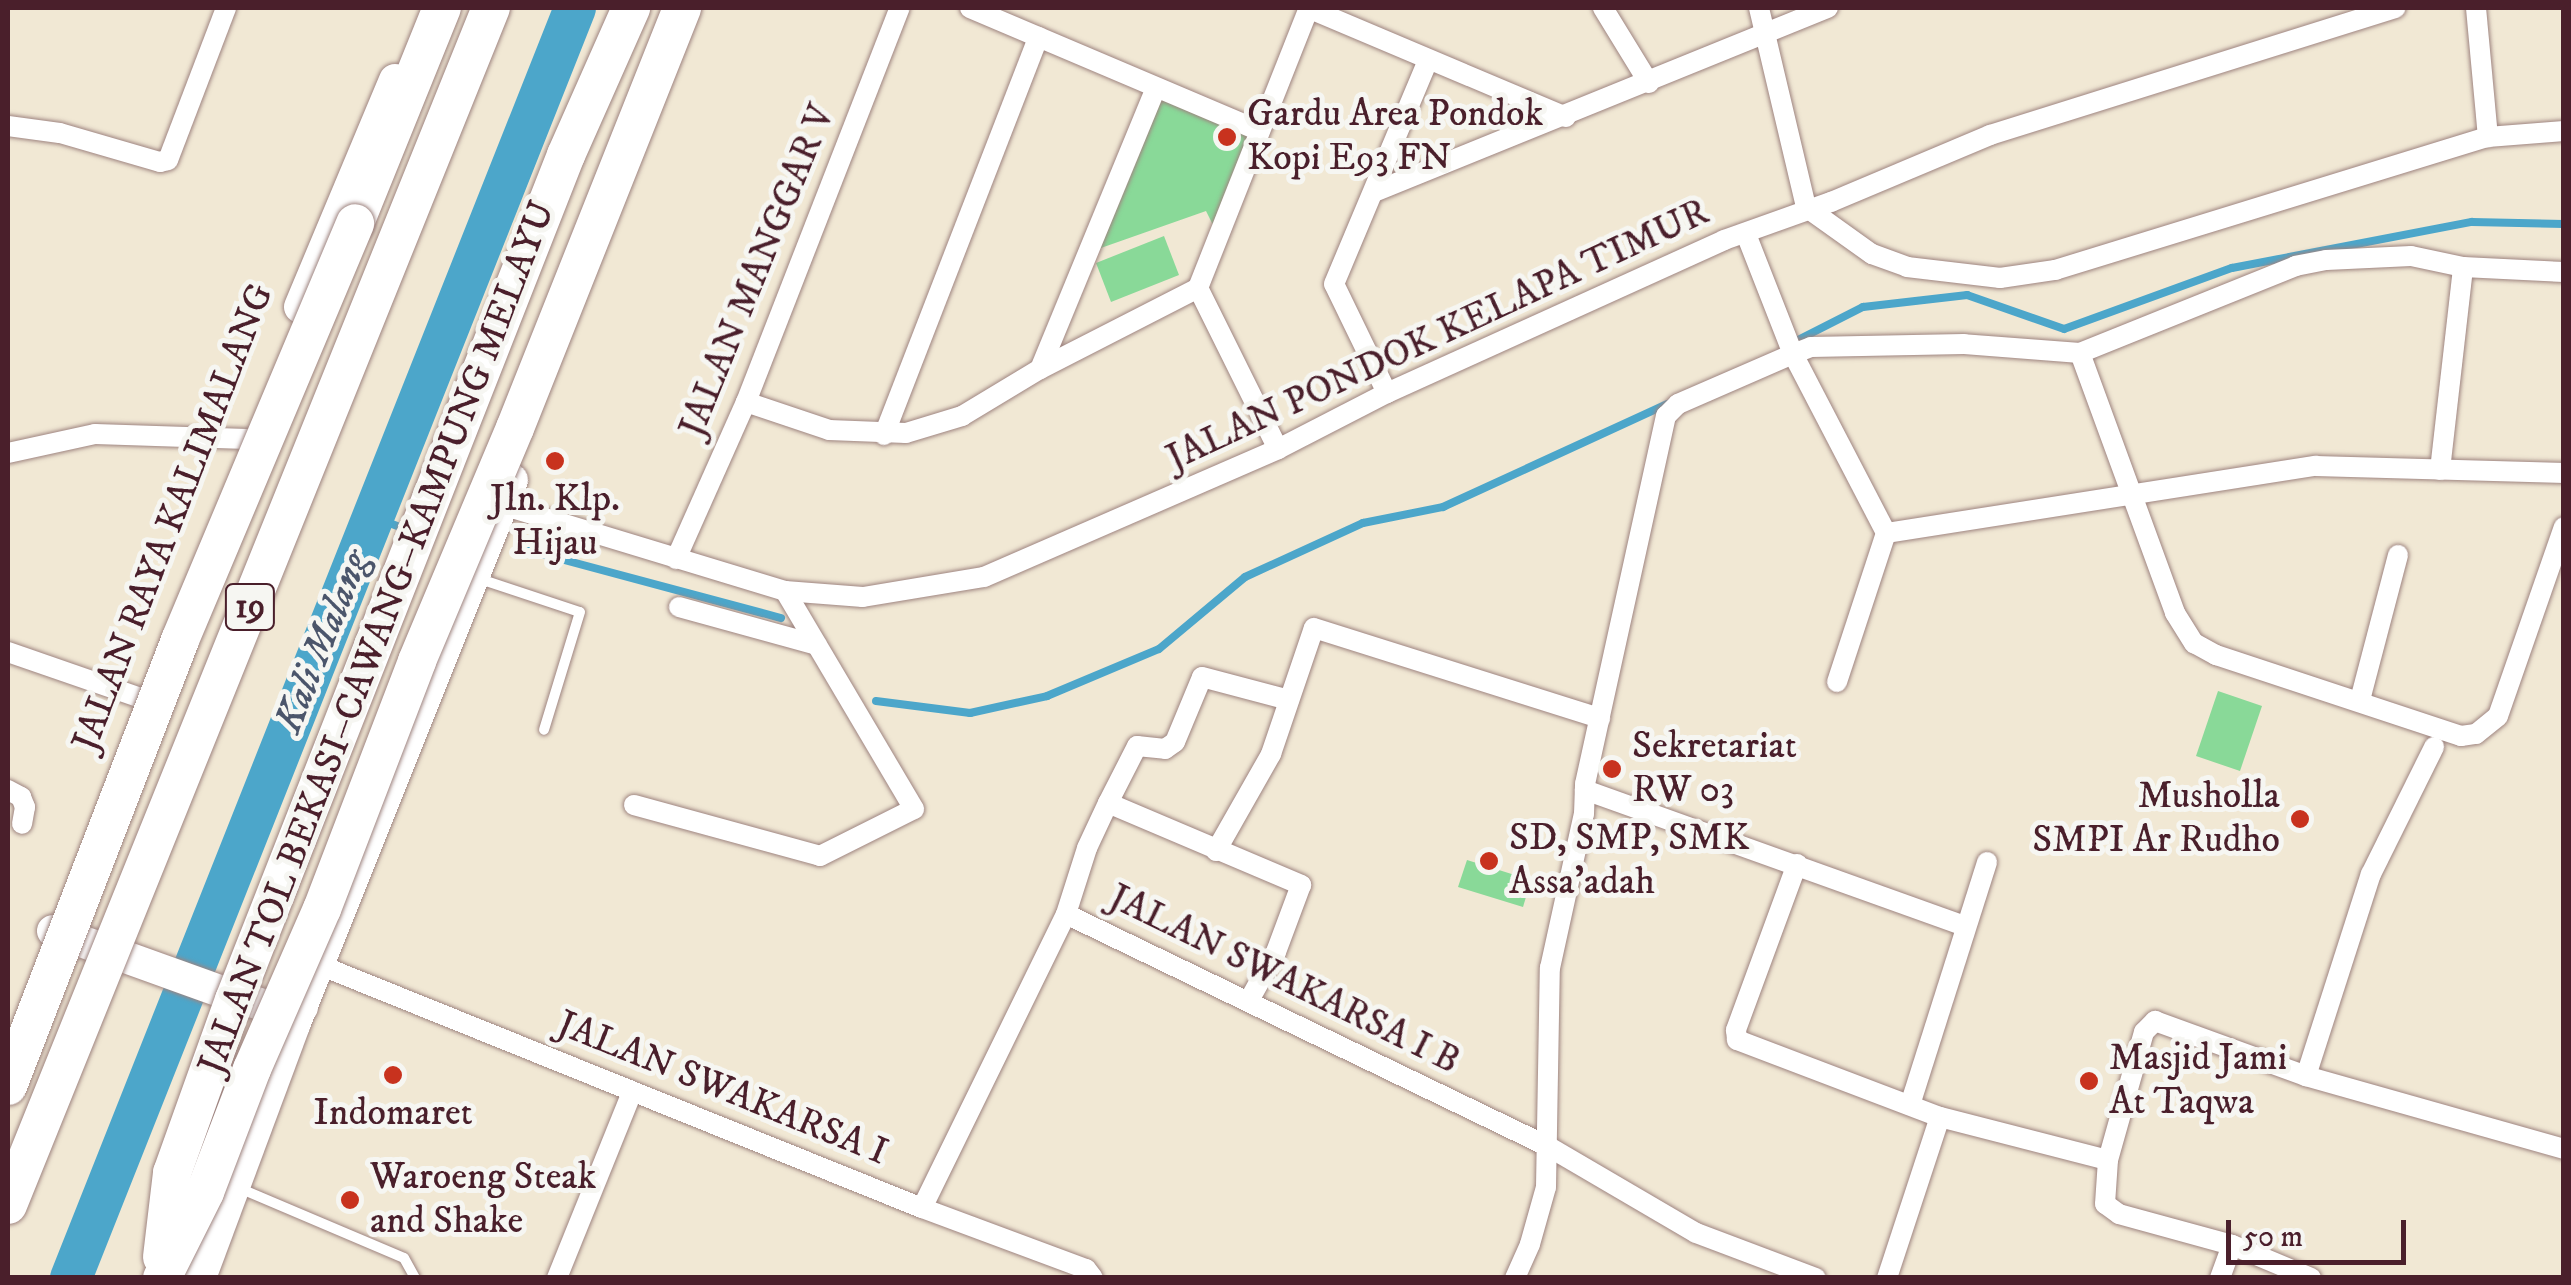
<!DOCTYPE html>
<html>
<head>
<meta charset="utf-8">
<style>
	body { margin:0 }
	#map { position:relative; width:2571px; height:1285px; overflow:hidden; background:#f1e8d4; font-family:"IM FELL DW Pica",serif }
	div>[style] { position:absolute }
	.green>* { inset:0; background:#89d998 }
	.stream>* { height:8px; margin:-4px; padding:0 4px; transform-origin:4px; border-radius:4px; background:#4ca6ca }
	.river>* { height:42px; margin:-21px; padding:0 21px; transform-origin:21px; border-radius:21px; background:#4ca6ca }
	.roads { filter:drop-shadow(0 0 2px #9e8480) drop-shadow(0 0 2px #9e8480) }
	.lane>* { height:10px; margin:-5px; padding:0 5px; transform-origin:5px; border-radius:5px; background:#fff }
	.street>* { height:20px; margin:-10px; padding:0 10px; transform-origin:10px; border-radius:10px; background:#fff }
	.primary>* { height:32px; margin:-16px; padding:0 16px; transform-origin:16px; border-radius:16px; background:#fff }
	.highway>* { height:38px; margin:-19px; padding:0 19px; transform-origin:19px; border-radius:19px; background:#fff }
	.bridges { filter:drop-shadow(0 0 2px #9e8480) drop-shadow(0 0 2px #9e8480) }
	.highway-bridge>* { height:38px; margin:-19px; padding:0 19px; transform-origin:19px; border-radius:19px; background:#fff }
	.dots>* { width:28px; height:28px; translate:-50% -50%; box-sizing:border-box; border:5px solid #f6f6f2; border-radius:50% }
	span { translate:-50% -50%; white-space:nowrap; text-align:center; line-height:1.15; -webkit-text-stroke:10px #f6f6f2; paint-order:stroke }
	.shield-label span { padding:2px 8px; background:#f6f6f2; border:2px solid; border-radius:8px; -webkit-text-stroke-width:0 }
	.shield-label { font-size:35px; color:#4a1f2b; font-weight:700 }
	.poi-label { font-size:38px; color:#4a1f2b }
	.left { translate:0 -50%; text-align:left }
	.right { translate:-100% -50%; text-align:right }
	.street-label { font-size:38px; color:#4a1f2b }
	.water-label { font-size:40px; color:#4b556b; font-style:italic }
	.frame { position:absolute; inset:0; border:10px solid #4a1f2b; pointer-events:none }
	.scale { position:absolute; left:2226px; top:1220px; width:180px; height:45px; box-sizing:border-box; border:5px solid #4a1f2b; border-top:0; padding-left:12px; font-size:30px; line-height:35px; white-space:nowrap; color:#4a1f2b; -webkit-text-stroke:8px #f6f6f2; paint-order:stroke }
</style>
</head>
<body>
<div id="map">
	<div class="green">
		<i style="clip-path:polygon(1161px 95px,1268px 141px,1223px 245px,1206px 211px,1098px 249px)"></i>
		<i style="clip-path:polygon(1164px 236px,1179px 275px,1111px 302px,1096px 263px)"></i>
		<i style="clip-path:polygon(2218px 691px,2262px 706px,2240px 771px,2196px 756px)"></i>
		<i style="clip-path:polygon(1467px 860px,1531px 880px,1523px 907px,1458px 887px)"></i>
	</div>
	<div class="stream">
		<i style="left:1792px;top:343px;width:80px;rotate:-26.9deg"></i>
		<i style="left:1863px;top:307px;width:105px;rotate:-6.6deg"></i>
		<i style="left:1967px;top:295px;width:103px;rotate:19.3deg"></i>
		<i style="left:2064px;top:329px;width:179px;rotate:-20deg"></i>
		<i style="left:2232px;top:268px;width:244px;rotate:-10.9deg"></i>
		<i style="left:2472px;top:222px;width:92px;rotate:1.2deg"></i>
		<i style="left:370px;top:516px;width:37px;rotate:20deg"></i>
		<i style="left:527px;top:550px;width:263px;rotate:15deg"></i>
		<i style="left:876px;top:701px;width:95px;rotate:7.3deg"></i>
		<i style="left:970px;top:713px;width:79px;rotate:-12.4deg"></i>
		<i style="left:1047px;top:696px;width:121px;rotate:-22.8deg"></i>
		<i style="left:1159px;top:649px;width:112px;rotate:-39.9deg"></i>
		<i style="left:1245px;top:577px;width:130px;rotate:-24.6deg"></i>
		<i style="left:1363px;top:523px;width:82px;rotate:-11.3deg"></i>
		<i style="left:1443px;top:507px;width:247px;rotate:-24.7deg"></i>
	</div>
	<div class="river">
		<i style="left:71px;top:1278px;width:1366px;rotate:-68.35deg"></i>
	</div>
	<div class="roads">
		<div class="lane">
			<i style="left:477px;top:578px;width:108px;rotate:18.3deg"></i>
			<i style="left:580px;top:612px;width:123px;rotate:107deg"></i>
			<i style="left:239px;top:1188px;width:179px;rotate:23deg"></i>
			<i style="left:404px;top:1258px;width:23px;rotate:61deg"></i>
		</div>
		<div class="street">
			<i style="left:970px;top:8px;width:313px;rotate:23deg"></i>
			<i style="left:1308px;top:8px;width:280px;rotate:22.9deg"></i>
			<i style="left:1603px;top:8px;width:88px;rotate:58.5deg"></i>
			<i style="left:1759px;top:8px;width:204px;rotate:76.7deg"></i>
			<i style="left:2476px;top:8px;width:130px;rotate:84.7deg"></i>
			<i style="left:8px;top:126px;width:52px;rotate:7.7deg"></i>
			<i style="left:60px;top:133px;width:104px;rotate:16.2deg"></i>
			<i style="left:160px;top:162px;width:8px;rotate:-14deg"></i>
			<i style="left:168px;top:160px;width:163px;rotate:-69.1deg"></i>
			<i style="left:1374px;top:192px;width:490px;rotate:-22.1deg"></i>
			<i style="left:1806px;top:207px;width:81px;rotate:35.5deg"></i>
			<i style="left:1872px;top:254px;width:37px;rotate:20deg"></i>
			<i style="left:1907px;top:267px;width:94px;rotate:6.7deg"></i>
			<i style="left:2000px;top:278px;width:56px;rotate:-8.3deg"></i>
			<i style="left:2055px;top:270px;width:453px;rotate:-17.1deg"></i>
			<i style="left:2488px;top:137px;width:76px;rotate:-4.5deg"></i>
			<i style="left:2564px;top:272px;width:101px;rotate:-177.2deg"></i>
			<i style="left:2463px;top:267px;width:53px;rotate:-168.1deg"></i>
			<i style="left:2411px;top:256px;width:85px;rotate:177.3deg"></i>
			<i style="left:2326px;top:260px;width:31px;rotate:169deg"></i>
			<i style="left:2296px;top:266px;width:233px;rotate:158.1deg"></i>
			<i style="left:2080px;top:353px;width:116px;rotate:-175.6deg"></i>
			<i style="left:1964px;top:344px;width:153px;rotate:178.9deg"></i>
			<i style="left:1811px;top:347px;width:19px;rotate:159deg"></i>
			<i style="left:1793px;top:354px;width:202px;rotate:62.5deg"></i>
			<i style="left:1886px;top:533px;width:435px;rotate:-8.9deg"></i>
			<i style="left:2316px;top:466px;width:248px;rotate:1.6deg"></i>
			<i style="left:2080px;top:353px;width:277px;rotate:69.9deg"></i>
			<i style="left:2175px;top:613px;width:36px;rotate:58deg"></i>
			<i style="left:2194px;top:643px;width:25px;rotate:29deg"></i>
			<i style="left:2216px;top:655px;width:258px;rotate:18.3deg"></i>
			<i style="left:2461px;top:736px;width:15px;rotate:-8deg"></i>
			<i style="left:2476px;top:734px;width:28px;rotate:-39deg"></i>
			<i style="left:2498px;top:716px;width:200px;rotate:-70.8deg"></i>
			<i style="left:1040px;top:369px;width:304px;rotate:-67.6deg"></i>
			<i style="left:1387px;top:393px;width:121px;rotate:-115.9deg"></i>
			<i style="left:1334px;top:284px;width:243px;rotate:-67.2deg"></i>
			<i style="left:746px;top:402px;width:88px;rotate:18.6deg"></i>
			<i style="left:829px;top:430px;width:77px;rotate:2.2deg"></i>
			<i style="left:906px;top:433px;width:59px;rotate:-16.9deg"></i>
			<i style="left:962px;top:416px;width:91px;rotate:-31.1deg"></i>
			<i style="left:1040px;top:369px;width:178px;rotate:-27.1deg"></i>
			<i style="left:884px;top:435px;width:427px;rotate:-68.8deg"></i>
			<i style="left:1278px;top:449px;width:180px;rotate:-116.4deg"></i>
			<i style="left:1198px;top:288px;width:301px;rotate:-68.4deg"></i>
			<i style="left:8px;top:453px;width:89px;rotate:-12.3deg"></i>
			<i style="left:95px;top:434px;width:152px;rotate:1.9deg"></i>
			<i style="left:2440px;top:470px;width:204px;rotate:-83.5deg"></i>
			<i style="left:502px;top:505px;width:296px;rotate:16.9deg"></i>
			<i style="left:785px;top:591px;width:78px;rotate:4.4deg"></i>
			<i style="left:863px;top:597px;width:123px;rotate:-9.4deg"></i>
			<i style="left:984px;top:577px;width:321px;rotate:-23.5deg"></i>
			<i style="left:1278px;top:449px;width:123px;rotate:-27.2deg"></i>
			<i style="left:1387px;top:393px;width:370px;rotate:-24.4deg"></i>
			<i style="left:1724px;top:240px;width:114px;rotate:-19.6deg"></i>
			<i style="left:1831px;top:202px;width:173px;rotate:-22.8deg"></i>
			<i style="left:1990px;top:135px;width:425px;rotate:-17.4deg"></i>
			<i style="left:676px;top:559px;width:172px;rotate:-66deg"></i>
			<i style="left:746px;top:402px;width:423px;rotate:-68.7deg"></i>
			<i style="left:679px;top:607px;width:143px;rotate:15.4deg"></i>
			<i style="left:8px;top:652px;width:147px;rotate:19.1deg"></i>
			<i style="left:1837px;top:682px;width:157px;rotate:-71.8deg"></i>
			<i style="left:2360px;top:700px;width:150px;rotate:-75.3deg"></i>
			<i style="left:8px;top:790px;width:15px;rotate:28deg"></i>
			<i style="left:21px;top:797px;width:11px;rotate:68deg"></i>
			<i style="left:25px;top:807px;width:17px;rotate:100deg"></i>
			<i style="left:1585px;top:790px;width:404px;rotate:19.7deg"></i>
			<i style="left:1108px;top:803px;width:64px;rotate:-63deg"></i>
			<i style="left:1137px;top:746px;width:28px;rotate:6deg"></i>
			<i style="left:1165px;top:749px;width:12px;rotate:-35deg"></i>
			<i style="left:1175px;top:742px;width:70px;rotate:-67.4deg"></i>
			<i style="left:1202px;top:677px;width:90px;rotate:14.8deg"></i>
			<i style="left:634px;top:805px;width:193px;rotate:15.3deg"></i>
			<i style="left:820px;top:856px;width:105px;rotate:-26.6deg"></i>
			<i style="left:914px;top:809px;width:253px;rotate:-120.6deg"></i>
			<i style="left:1216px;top:851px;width:112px;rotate:-60.4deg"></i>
			<i style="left:1271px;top:754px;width:133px;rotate:-71.2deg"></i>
			<i style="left:1314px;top:628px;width:300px;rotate:17.5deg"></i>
			<i style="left:1797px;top:864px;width:177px;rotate:110.2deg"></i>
			<i style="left:1736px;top:1030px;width:10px;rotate:84deg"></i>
			<i style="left:1737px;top:1040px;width:217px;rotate:20.8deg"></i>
			<i style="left:1940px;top:1117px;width:173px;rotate:14.4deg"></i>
			<i style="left:1066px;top:914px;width:536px;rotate:25.75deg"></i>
			<i style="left:1549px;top:1147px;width:170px;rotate:30.3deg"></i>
			<i style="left:1696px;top:1233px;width:128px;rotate:20.6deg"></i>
			<i style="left:322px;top:966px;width:647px;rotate:21.97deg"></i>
			<i style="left:922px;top:1208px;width:175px;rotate:20.4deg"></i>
			<i style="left:1086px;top:1269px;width:11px;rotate:52deg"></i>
			<i style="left:2306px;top:1076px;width:212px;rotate:-72.2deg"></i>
			<i style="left:2371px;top:874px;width:142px;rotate:-63.6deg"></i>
			<i style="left:1910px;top:1105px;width:255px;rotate:-72.4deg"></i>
			<i style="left:922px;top:1208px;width:327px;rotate:-63.9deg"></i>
			<i style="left:1066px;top:914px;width:69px;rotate:-72.3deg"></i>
			<i style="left:1087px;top:848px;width:50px;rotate:-65deg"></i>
			<i style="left:1108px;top:803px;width:210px;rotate:23deg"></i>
			<i style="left:1301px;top:885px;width:72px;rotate:110.5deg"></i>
			<i style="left:1276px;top:952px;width:57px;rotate:119.2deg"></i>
			<i style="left:557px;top:1278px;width:201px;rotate:-68deg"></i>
			<i style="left:1515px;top:1278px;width:37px;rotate:-66deg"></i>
			<i style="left:1530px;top:1244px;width:59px;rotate:-74.3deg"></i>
			<i style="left:1546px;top:1187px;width:219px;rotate:-89deg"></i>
			<i style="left:1550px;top:968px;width:158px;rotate:-77.6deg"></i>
			<i style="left:1584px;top:814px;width:30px;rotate:-88deg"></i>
			<i style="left:1585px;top:784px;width:377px;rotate:-77.6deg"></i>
			<i style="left:1666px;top:416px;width:17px;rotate:-45deg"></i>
			<i style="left:1678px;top:404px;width:125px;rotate:-23.5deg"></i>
			<i style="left:1793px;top:354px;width:129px;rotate:-111.4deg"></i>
			<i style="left:1887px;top:1278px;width:169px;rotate:-71.8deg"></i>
			<i style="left:2220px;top:1278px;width:35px;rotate:-70deg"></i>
			<i style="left:2311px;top:1278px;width:86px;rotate:-157.3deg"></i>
			<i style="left:2232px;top:1245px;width:117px;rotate:-164.7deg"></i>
			<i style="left:2119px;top:1214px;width:17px;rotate:-144deg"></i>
			<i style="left:2105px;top:1204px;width:44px;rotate:-86.1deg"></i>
			<i style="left:2108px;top:1160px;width:133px;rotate:-74.3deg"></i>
			<i style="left:2144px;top:1032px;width:16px;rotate:-45deg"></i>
			<i style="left:2155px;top:1021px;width:161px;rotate:20deg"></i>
			<i style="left:2306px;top:1076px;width:268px;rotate:15.8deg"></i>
		</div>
		<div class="primary">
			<i style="left:300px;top:307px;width:246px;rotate:-67.3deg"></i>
			<i style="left:53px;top:931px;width:189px;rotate:19.8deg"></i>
			<i style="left:231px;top:995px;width:44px;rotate:17.2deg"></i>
			<i style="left:273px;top:1008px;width:29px;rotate:-2deg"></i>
			<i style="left:200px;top:1278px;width:270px;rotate:-69.6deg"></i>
			<i style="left:294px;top:1025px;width:587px;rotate:-68.2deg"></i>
		</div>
		<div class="highway">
			<i style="left:355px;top:223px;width:232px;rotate:-68deg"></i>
		</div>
	</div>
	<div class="bridges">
		<div class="highway-bridge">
			<i style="left:8px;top:1086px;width:478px;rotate:-68.9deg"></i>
			<i style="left:180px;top:640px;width:452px;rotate:-67.2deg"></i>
			<i style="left:8px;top:1205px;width:1291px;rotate:-68.03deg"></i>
			<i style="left:162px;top:1257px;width:85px;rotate:-83.2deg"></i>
			<i style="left:172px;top:1173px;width:184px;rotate:-70.3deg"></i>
			<i style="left:234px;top:1000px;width:908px;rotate:-68.55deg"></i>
			<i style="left:566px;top:155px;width:161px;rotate:-66.1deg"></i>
			<i style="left:162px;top:1278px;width:96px;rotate:-63.4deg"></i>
			<i style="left:205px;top:1192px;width:132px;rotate:-69.1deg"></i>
			<i style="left:252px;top:1069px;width:175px;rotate:-66.4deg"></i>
			<i style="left:322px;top:909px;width:266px;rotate:-69deg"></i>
			<i style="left:417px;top:661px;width:253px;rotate:-67.2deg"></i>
			<i style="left:515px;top:428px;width:452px;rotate:-68.3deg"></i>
		</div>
	</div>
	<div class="dots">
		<i style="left:1227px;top:137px;background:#c8321e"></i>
		<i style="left:555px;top:461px;background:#c8321e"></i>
		<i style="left:1612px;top:769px;background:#c8321e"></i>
		<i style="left:2300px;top:819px;background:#c8321e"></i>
		<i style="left:1489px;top:861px;background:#c8321e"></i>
		<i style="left:393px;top:1075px;background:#c8321e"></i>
		<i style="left:2089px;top:1081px;background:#c8321e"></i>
		<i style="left:350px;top:1200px;background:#c8321e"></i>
	</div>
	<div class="shield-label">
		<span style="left:250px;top:607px">19</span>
	</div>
	<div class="poi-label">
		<span class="left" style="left:1247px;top:137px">Gardu Area Pondok<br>Kopi E93 FN</span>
		<span style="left:555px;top:522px">Jln. Klp.<br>Hijau</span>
		<span class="left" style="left:1632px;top:769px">Sekretariat<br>RW 03</span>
		<span class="right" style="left:2280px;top:819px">Musholla<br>SMPI Ar Rudho</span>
		<span class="left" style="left:1509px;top:861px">SD, SMP, SMK<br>Assa'adah</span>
		<span class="left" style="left:2109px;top:1081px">Masjid Jami<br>At Taqwa</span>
		<span style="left:393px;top:1114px">Indomaret</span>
		<span class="left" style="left:370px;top:1200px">Waroeng Steak<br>and Shake</span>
	</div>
	<div class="street-label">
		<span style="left:758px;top:271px;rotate:-68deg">JALAN MANGGAR V</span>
		<span style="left:1438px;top:336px;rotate:-25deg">JALAN PONDOK KELAPA TIMUR</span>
		<span style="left:174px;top:518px;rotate:-69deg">JALAN RAYA KALIMALANG</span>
		<span style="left:378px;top:638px;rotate:-69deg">JALAN TOL BEKASI–CAWANG–KAMPUNG MELAYU</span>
		<span style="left:1284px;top:980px;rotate:26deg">JALAN SWAKARSA I B</span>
		<span style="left:722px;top:1089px;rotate:22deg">JALAN SWAKARSA I</span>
	</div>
	<div class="water-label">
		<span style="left:323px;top:642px;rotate:-68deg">Kali Malang</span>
	</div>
	<div class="frame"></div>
	<div class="scale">50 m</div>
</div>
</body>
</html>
